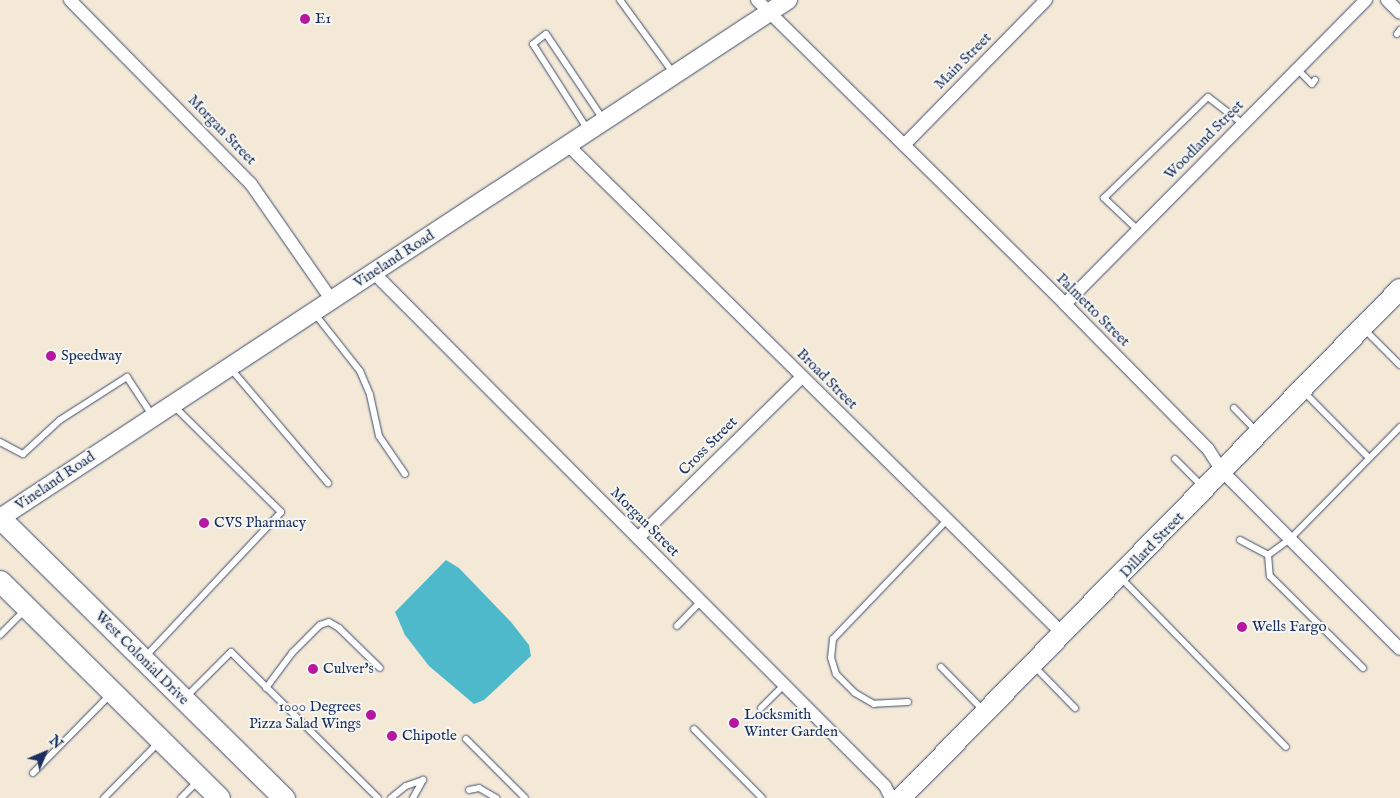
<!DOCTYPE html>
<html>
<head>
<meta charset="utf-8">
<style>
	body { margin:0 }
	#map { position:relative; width:1400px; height:798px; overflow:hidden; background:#f4e9d7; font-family:"IM FELL English",serif }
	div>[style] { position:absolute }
	.water>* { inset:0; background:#4fb9cc }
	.roads { filter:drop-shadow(0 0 1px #3c4b70) drop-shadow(0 0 1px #3c4b70) }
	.service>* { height:6px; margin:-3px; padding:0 3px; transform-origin:3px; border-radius:3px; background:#fff }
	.minor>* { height:12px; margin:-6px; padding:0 6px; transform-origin:6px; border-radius:6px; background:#fff }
	.secondary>* { height:18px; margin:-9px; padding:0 9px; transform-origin:9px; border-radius:9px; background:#fff }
	.primary>* { height:20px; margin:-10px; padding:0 10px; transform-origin:10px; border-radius:10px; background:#fff }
	.trunk>* { height:21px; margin:-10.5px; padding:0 10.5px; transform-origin:10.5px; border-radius:10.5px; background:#fff }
	.dots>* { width:14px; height:14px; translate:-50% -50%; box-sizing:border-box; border:2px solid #f6f6f2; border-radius:50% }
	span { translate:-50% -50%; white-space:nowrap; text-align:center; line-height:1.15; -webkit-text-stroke:4px #f6f6f2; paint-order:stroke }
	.poi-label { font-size:15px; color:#1b2f5e }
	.left { translate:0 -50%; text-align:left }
	.right { translate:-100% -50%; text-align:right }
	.street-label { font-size:15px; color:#1b2f5e }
	.north { position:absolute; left:20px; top:728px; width:50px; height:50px; -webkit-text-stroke:4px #f6f6f2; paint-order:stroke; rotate:45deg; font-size:14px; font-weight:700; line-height:20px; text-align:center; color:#1b2f5e }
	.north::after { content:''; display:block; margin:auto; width:18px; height:22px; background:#1b2f5e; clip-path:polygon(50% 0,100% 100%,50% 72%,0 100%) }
</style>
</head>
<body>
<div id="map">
	<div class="water">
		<i style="clip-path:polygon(446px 560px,459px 568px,511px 622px,529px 645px,531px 656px,484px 700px,474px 704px,429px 666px,405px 635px,395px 612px)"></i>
	</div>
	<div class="roads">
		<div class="service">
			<i style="left:620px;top:0;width:92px;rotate:53.9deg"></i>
			<i style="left:1397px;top:34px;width:5px;rotate:-53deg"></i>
			<i style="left:1297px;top:69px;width:21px;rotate:45deg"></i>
			<i style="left:1312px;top:84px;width:5px;rotate:-53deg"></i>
			<i style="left:588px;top:130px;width:102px;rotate:-122.6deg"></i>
			<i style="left:533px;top:44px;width:16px;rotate:-38deg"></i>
			<i style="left:546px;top:34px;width:102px;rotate:56.2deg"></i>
			<i style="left:1138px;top:230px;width:47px;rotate:-136.7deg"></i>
			<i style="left:1104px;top:198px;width:145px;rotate:-44.2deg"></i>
			<i style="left:1208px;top:97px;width:44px;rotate:37.6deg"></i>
			<i style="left:315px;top:314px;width:73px;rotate:51.7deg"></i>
			<i style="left:360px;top:371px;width:26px;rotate:67deg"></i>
			<i style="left:370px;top:395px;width:42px;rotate:77.6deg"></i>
			<i style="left:379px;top:436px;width:46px;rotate:55.6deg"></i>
			<i style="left:1364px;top:329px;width:51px;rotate:45deg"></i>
			<i style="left:231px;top:369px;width:150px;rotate:49.6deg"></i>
			<i style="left:1303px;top:391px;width:94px;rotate:45.4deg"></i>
			<i style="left:1234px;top:408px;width:33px;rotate:46deg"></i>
			<i style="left:0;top:442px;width:26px;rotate:28deg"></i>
			<i style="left:23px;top:454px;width:50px;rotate:-42.6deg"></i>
			<i style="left:60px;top:420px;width:80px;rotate:-32.7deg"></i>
			<i style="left:127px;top:377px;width:45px;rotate:56.7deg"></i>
			<i style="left:1175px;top:459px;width:40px;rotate:45deg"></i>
			<i style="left:1240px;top:540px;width:32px;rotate:28deg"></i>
			<i style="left:1268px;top:555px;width:27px;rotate:-36deg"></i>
			<i style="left:1290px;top:539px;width:157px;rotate:-45.5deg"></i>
			<i style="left:1268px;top:555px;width:21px;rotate:85deg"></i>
			<i style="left:1270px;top:576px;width:131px;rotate:44.7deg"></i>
			<i style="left:1121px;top:578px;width:236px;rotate:45.7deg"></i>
			<i style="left:677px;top:626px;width:35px;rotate:-46deg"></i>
			<i style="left:0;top:635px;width:37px;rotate:-45deg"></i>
			<i style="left:146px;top:656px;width:197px;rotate:-46.8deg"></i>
			<i style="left:281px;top:512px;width:152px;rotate:-135.3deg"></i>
			<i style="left:1034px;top:666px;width:59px;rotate:45.7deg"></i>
			<i style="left:941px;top:667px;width:60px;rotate:45.7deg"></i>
			<i style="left:266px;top:688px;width:44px;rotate:-53.4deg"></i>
			<i style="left:292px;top:653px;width:40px;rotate:-45deg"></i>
			<i style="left:320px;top:625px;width:9px;rotate:-18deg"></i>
			<i style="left:329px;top:622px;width:12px;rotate:31deg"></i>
			<i style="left:339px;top:628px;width:57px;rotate:44.3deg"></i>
			<i style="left:187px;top:696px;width:62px;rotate:-45deg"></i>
			<i style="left:231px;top:652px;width:207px;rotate:44.8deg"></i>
			<i style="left:908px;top:702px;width:34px;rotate:177deg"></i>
			<i style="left:874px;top:704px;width:22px;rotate:-150deg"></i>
			<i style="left:855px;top:693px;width:27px;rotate:-135deg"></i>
			<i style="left:836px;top:674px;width:17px;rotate:-107deg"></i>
			<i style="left:831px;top:658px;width:19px;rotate:-84deg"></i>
			<i style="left:833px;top:639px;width:165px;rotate:-46.2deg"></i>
			<i style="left:761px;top:708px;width:33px;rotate:-45deg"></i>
			<i style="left:694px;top:729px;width:97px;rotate:45.4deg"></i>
			<i style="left:466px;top:739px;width:83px;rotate:45deg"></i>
			<i style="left:33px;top:773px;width:110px;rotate:-45.4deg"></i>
			<i style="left:469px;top:790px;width:10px;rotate:-11deg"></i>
			<i style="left:479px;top:788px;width:20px;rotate:30deg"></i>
			<i style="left:104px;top:798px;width:77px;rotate:-45.5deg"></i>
			<i style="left:181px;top:798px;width:23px;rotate:-45deg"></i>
			<i style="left:391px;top:798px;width:19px;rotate:-39deg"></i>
			<i style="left:406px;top:786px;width:18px;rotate:-19deg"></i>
			<i style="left:413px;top:798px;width:21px;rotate:-61deg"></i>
		</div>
		<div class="minor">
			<i style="left:70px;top:0;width:258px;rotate:45.5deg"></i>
			<i style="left:251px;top:184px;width:140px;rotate:55.2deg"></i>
			<i style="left:757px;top:0;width:433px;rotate:44.6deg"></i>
			<i style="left:1065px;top:304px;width:204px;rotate:45.4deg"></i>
			<i style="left:1208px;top:449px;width:27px;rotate:57deg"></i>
			<i style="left:1223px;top:472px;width:250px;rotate:45deg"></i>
			<i style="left:1387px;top:0;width:18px;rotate:45deg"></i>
			<i style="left:904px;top:145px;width:203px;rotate:-45.6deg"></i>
			<i style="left:569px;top:146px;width:696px;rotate:44.65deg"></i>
			<i style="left:373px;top:272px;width:725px;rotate:45.11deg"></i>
			<i style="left:885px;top:786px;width:13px;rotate:63deg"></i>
			<i style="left:1065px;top:304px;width:428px;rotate:-45.3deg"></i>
			<i style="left:638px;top:538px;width:230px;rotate:-44.5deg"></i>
		</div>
		<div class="secondary">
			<i style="left:0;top:518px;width:943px;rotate:-33.32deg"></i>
		</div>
		<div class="primary">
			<i style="left:901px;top:798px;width:713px;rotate:-45.57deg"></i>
		</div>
		<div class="trunk">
			<i style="left:0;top:518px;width:399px;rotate:44.6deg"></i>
			<i style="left:0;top:581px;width:308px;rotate:44.7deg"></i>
		</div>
	</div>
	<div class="dots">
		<i style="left:305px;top:19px;background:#b5179e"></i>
		<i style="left:51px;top:356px;background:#b5179e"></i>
		<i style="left:204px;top:523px;background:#b5179e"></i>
		<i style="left:1242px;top:627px;background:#b5179e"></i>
		<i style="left:313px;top:669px;background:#b5179e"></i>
		<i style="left:371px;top:715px;background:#b5179e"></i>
		<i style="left:734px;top:723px;background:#b5179e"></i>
		<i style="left:392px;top:736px;background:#b5179e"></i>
	</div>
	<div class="poi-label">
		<span class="left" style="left:315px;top:19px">E1</span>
		<span class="left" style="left:61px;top:356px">Speedway</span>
		<span class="left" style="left:214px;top:523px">CVS Pharmacy</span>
		<span class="left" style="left:1252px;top:627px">Wells Fargo</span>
		<span class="left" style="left:323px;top:669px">Culver's</span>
		<span class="right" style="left:361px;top:715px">1000 Degrees<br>Pizza Salad Wings</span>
		<span class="left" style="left:744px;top:723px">Locksmith<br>Winter Garden</span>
		<span class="left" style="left:402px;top:736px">Chipotle</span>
	</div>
	<div class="street-label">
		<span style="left:963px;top:61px;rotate:-45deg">Main Street</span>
		<span style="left:222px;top:130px;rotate:46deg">Morgan Street</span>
		<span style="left:1204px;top:140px;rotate:-45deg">Woodland Street</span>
		<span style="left:394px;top:259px;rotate:-33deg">Vineland Road</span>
		<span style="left:1093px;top:310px;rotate:45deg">Palmetto Street</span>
		<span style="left:827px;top:379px;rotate:45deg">Broad Street</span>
		<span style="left:708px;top:446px;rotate:-45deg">Cross Street</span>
		<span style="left:55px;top:481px;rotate:-34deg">Vineland Road</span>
		<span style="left:645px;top:522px;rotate:45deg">Morgan Street</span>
		<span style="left:1152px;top:545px;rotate:-46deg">Dillard Street</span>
		<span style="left:142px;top:658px;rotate:45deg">West Colonial Drive</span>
	</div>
	<div class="north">N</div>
</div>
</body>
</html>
